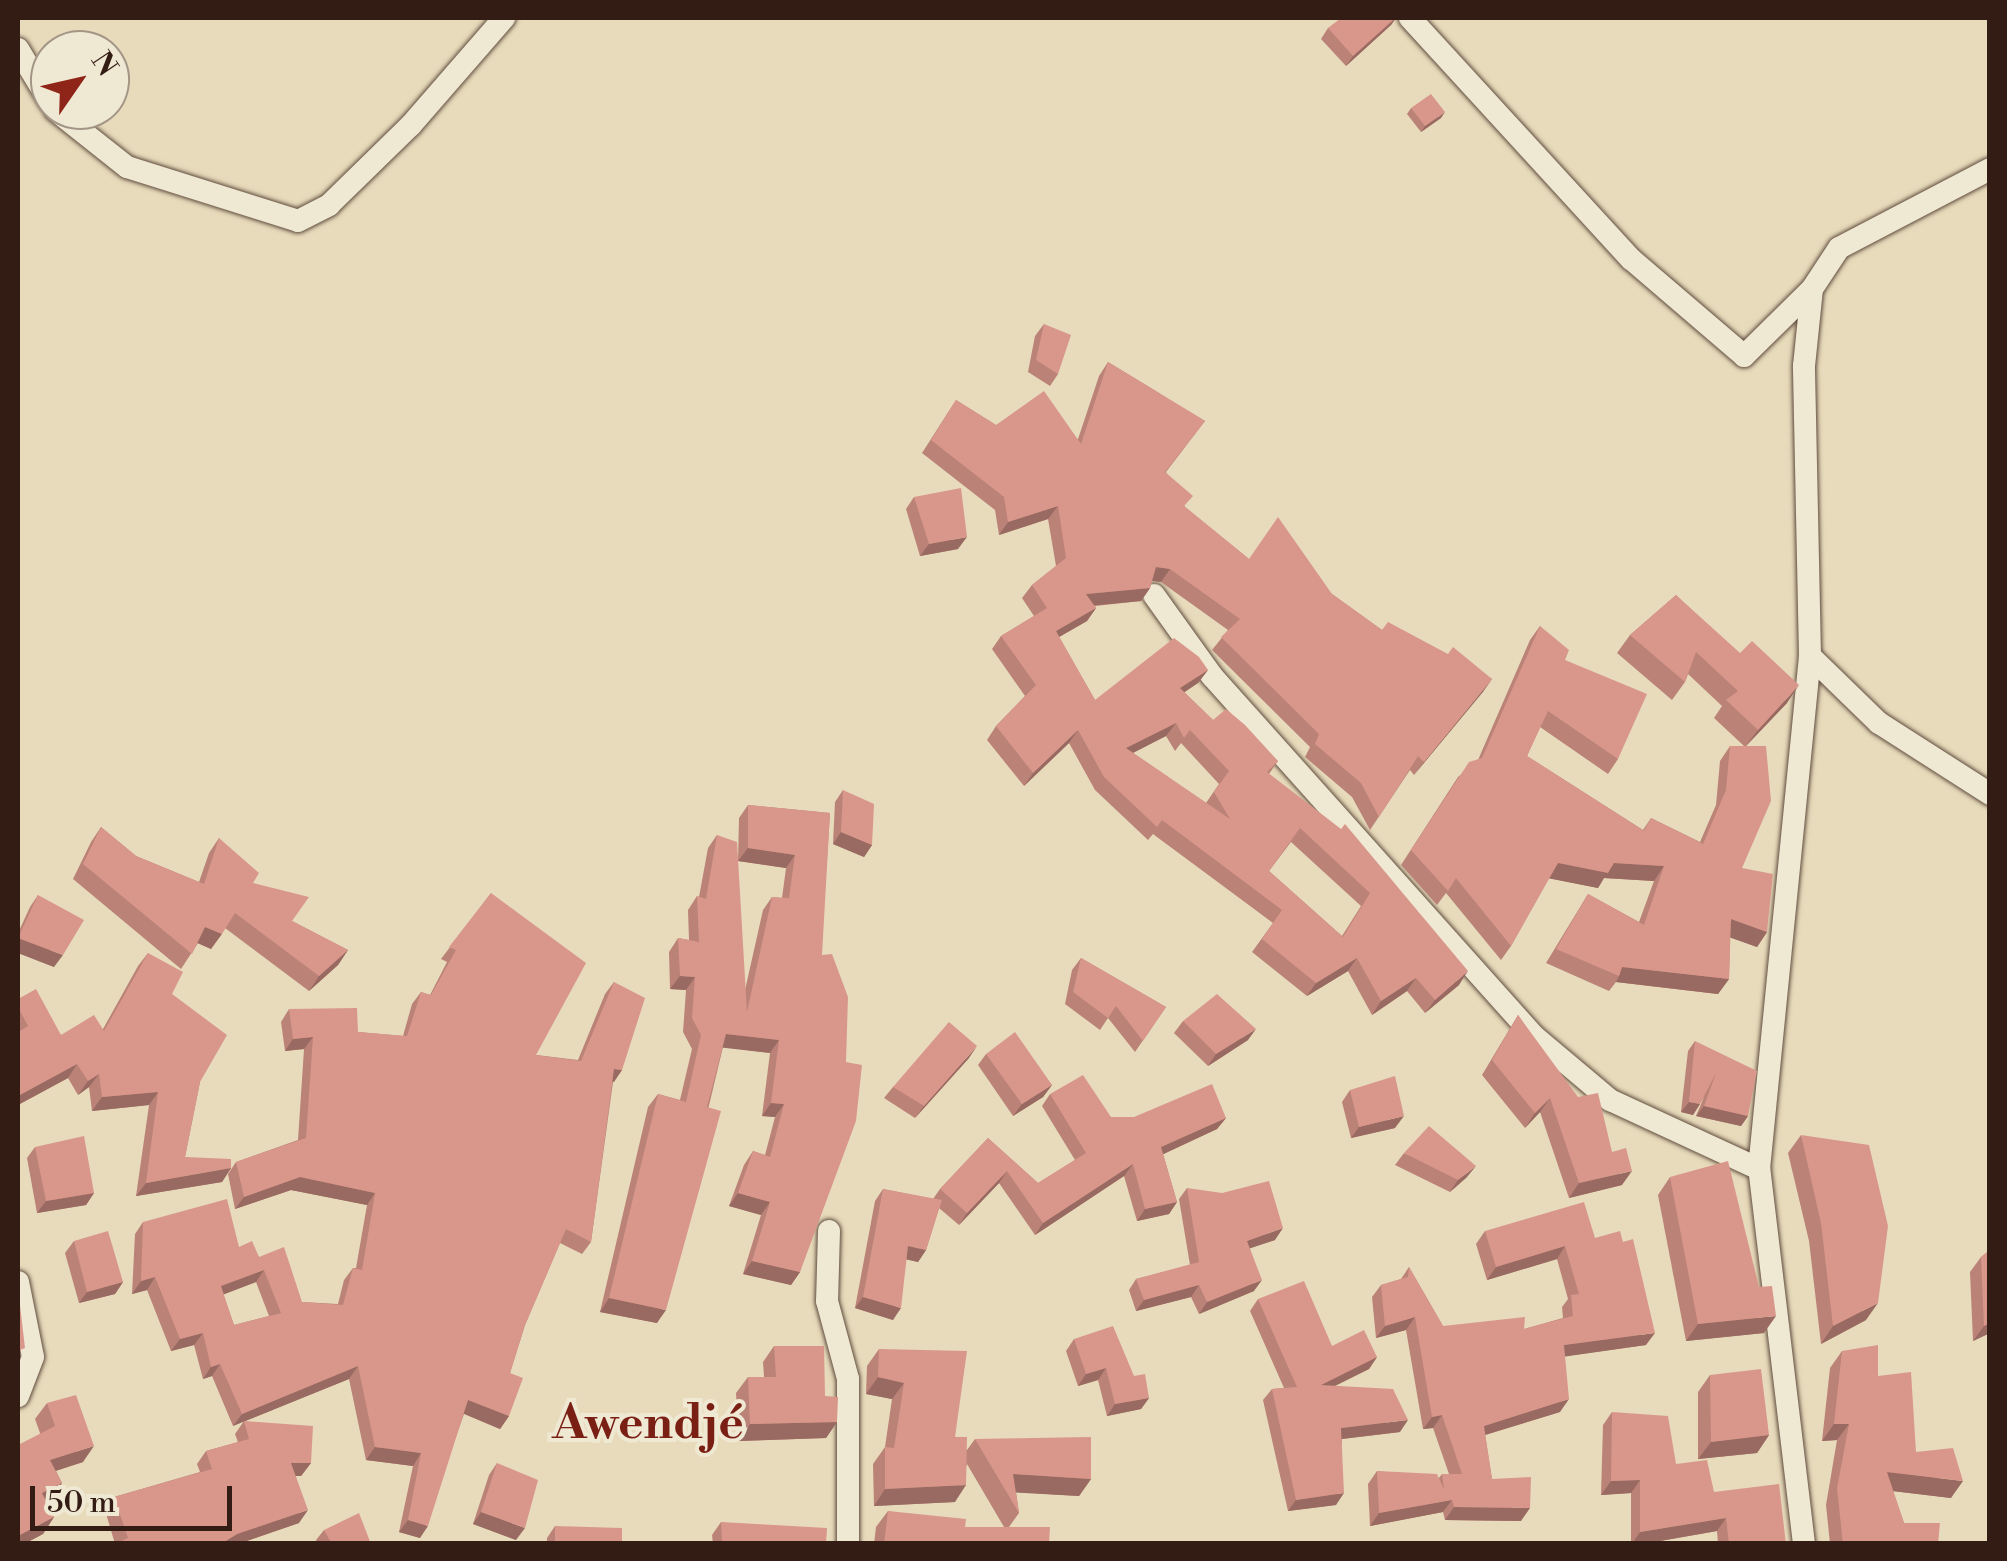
<!DOCTYPE html>
<html>
<head>
<meta charset="utf-8">
<style>
	body { margin:0 }
	#map { position:relative; width:2007px; height:1561px; overflow:hidden; background:#e7dbbb; font-family:"Libre Bodoni",serif }
	div>[style] { position:absolute }
	.roads { filter:drop-shadow(0 0 2px #604c3e) drop-shadow(0 0 2px #604c3e) }
	.minor>* { height:22px; margin:-11px; padding:0 11px; transform-origin:11px; border-radius:11px; background:#efe8d3 }
	.wall>* { inset:0; background:#bb8278 }
	.shaded-wall>* { inset:0; background:#986a61 }
	.building>* { inset:0; background:#d9978b }
	span { translate:-50% -50%; white-space:nowrap; text-align:center; line-height:1.15; -webkit-text-stroke:8px #efe8d3; paint-order:stroke }
	.district-label { font-size:48px; color:#7a1f14; font-weight:700 }
	.frame { position:absolute; inset:0; border:20px solid #331c14; pointer-events:none }
	.north { position:absolute; left:30px; top:30px; width:100px; height:100px; box-sizing:border-box; background:#efe8d3; border:2px solid #a49687; border-radius:50%; rotate:56deg; font-size:28px; font-weight:700; line-height:40px; text-align:center; color:#331c14 }
	.north::after { content:''; display:block; margin:auto; width:35px; height:45px; background:#8f2418; clip-path:polygon(50% 0,100% 100%,50% 72%,0 100%) }
	.scale { position:absolute; left:30px; top:1486px; width:202px; height:45px; box-sizing:border-box; border:5px solid #331c14; border-top:0; padding-left:12px; font-size:30px; line-height:35px; white-space:nowrap; color:#331c14; -webkit-text-stroke:8px #efe8d3; paint-order:stroke }
</style>
</head>
<body>
<div id="map">
	<div class="roads">
		<div class="minor">
			<i style="left:1410px;top:18px;width:327px;rotate:47.5deg"></i>
			<i style="left:1631px;top:259px;width:149px;rotate:40.6deg"></i>
			<i style="left:1744px;top:356px;width:95px;rotate:-44.6deg"></i>
			<i style="left:18px;top:49px;width:62px;rotate:58.9deg"></i>
			<i style="left:55px;top:110px;width:92px;rotate:38.4deg"></i>
			<i style="left:127px;top:167px;width:179px;rotate:17.5deg"></i>
			<i style="left:298px;top:221px;width:35px;rotate:-27deg"></i>
			<i style="left:329px;top:205px;width:115px;rotate:-44.3deg"></i>
			<i style="left:411px;top:125px;width:142px;rotate:-49deg"></i>
			<i style="left:1154px;top:595px;width:100px;rotate:54.4deg"></i>
			<i style="left:1212px;top:676px;width:484px;rotate:48.2deg"></i>
			<i style="left:1535px;top:1037px;width:98px;rotate:40deg"></i>
			<i style="left:1610px;top:1100px;width:164px;rotate:24.8deg"></i>
			<i style="left:1810px;top:656px;width:96px;rotate:44.2deg"></i>
			<i style="left:1879px;top:723px;width:132px;rotate:32.6deg"></i>
			<i style="left:829px;top:1231px;width:70px;rotate:91.6deg"></i>
			<i style="left:827px;top:1301px;width:81px;rotate:74.9deg"></i>
			<i style="left:848px;top:1379px;width:165px;rotate:90deg"></i>
			<i style="left:18px;top:1282px;width:76px;rotate:78.7deg"></i>
			<i style="left:33px;top:1357px;width:42px;rotate:111deg"></i>
			<i style="left:1804px;top:1544px;width:378px;rotate:-96.8deg"></i>
			<i style="left:1759px;top:1169px;width:516px;rotate:-84.32deg"></i>
			<i style="left:1810px;top:656px;width:290px;rotate:-91.2deg"></i>
			<i style="left:1804px;top:366px;width:77px;rotate:-84.1deg"></i>
			<i style="left:1812px;top:289px;width:49px;rotate:-56.6deg"></i>
			<i style="left:1839px;top:248px;width:170px;rotate:-27.6deg"></i>
		</div>
	</div>
	<div class="wall">
		<i style="clip-path:polygon(1396px 18px,1391px 25px,1346px 66px,1321px 39px,1328px 28px)"></i>
		<i style="clip-path:polygon(1411px 108px,1441px 118px,1421px 132px,1407px 114px)"></i>
		<i style="clip-path:polygon(1044px 324px,1058px 374px,1050px 386px,1028px 372px,1035px 336px)"></i>
		<i style="clip-path:polygon(evenodd,1108px 362px,1205px 421px,1166px 472px,1185px 507px,1249px 559px,1332px 594px,1382px 630px,1492px 679px,1414px 775px,1410px 770px,1370px 830px,1352px 797px,1305px 757px,1310px 747px,1212px 650px,1228px 630px,1161px 582px,1152px 581px,1150px 588px,1141px 601px,1095px 606px,1096px 608px,1087px 621px,1059px 637px,1095px 700px,1208px 670px,1198px 683px,1184px 692px,1213px 720px,1278px 761px,1269px 774px,1459px 985px,1425px 1013px,1407px 991px,1372px 1015px,1348px 971px,1307px 996px,1252px 952px,1273px 923px,1153px 834px,1148px 840px,1095px 790px,1069px 743px,1024px 786px,987px 740px,996px 726px,1025px 696px,992px 649px,1001px 636px,1034px 616px,1022px 598px,1032px 585px,1056px 566px,1048px 519px,999px 535px,995px 510px,922px 453px,956px 400px,996px 425px,1078px 439px,1099px 376px,1108px 362px,1166px 736px,1175px 751px,1181px 743px,1219px 784px,1206px 803px,1133px 753px,1166px 736px,1108px 362px,1291px 842px,1361px 906px,1342px 936px,1269px 871px,1291px 842px)"></i>
		<i style="clip-path:polygon(914px 497px,958px 549px,920px 556px,906px 509px)"></i>
		<i style="clip-path:polygon(1676px 595px,1787px 703px,1746px 746px,1742px 868px,1767px 932px,1757px 947px,1730px 937px,1729px 979px,1718px 994px,1616px 982px,1609px 991px,1546px 963px,1588px 894px,1639px 922px,1654px 881px,1604px 878px,1598px 888px,1549px 878px,1511px 946px,1501px 960px,1446px 893px,1437px 905px,1401px 865px,1458px 777px,1478px 760px,1530px 640px,1540px 626px,1565px 660px,1618px 759px,1608px 774px,1540px 727px,1527px 756px,1643px 830px,1651px 818px,1700px 842px,1716px 805px,1720px 761px,1730px 746px,1744px 746px,1714px 718px,1722px 706px,1688px 674px,1685px 682px,1672px 700px,1617px 653px,1630px 635px)"></i>
		<i style="clip-path:polygon(843px 790px,872px 845px,864px 857px,833px 844px,835px 802px)"></i>
		<i style="clip-path:polygon(748px 805px,830px 813px,800px 1272px,791px 1285px,743px 1274px,761px 1215px,729px 1206px,744px 1165px,753px 1151px,765px 1155px,775px 1117px,762px 1116px,770px 1053px,723px 1047px,657px 1323px,600px 1312px,648px 1107px,658px 1094px,680px 1100px,692px 1049px,683px 1032px,686px 990px,670px 989px,669px 952px,678px 938px,689px 940px,688px 910px,697px 896px,699px 897px,708px 848px,717px 835px,745px 990px,763px 910px,772px 897px,782px 898px,786px 868px,738px 861px,739px 818px)"></i>
		<i style="clip-path:polygon(101px 827px,136px 856px,199px 882px,209px 853px,219px 838px,253px 883px,292px 921px,348px 950px,338px 965px,309px 991px,225px 928px,211px 949px,198px 943px,181px 969px,73px 879px,91px 842px)"></i>
		<i style="clip-path:polygon(evenodd,491px 893px,536px 1055px,578px 1060px,605px 994px,614px 982px,622px 1070px,613px 1082px,591px 1242px,582px 1254px,560px 1243px,525px 1325px,510px 1373px,509px 1416px,500px 1429px,464px 1414px,420px 1538px,399px 1532px,413px 1466px,366px 1460px,349px 1379px,245px 1421px,311px 1463px,301px 1476px,296px 1476px,299px 1523px,238px 1544px,115px 1544px,105px 1510px,114px 1497px,200px 1472px,197px 1464px,206px 1451px,238px 1442px,235px 1434px,244px 1421px,233px 1426px,212px 1376px,203px 1379px,194px 1345px,171px 1351px,147px 1290px,132px 1294px,135px 1234px,143px 1222px,239px 1247px,259px 1257px,302px 1302px,338px 1304px,344px 1280px,353px 1268px,356px 1268px,367px 1205px,291px 1190px,235px 1209px,228px 1174px,236px 1162px,298px 1140px,304px 1049px,285px 1051px,281px 1022px,289px 1009px,358px 1032px,403px 1036px,412px 1004px,421px 992px,430px 995px,447px 962px,441px 959px,491px 893px,256px 1282px,269px 1316px,234px 1325px,223px 1294px,256px 1282px)"></i>
		<i style="clip-path:polygon(38px 895px,54px 967px,18px 953px,18px 933px,30px 907px)"></i>
		<i style="clip-path:polygon(148px 953px,172px 994px,200px 1082px,185px 1157px,231px 1168px,222px 1182px,136px 1196px,149px 1105px,92px 1111px,89px 1087px,78px 1095px,68px 1078px,18px 1105px,18px 999px,61px 1035px,103px 1029px,138px 966px)"></i>
		<i style="clip-path:polygon(1081px 958px,1166px 1007px,1135px 1052px,1108px 1018px,1100px 1030px,1065px 1004px,1072px 970px)"></i>
		<i style="clip-path:polygon(1518px 1015px,1612px 1152px,1622px 1185px,1569px 1198px,1540px 1112px,1525px 1128px,1482px 1075px)"></i>
		<i style="clip-path:polygon(1183px 1021px,1248px 1040px,1208px 1066px,1174px 1033px)"></i>
		<i style="clip-path:polygon(1695px 1041px,1748px 1116px,1741px 1126px,1696px 1116px,1704px 1097px,1693px 1115px,1681px 1112px,1688px 1051px)"></i>
		<i style="clip-path:polygon(986px 1054px,1052px 1085px,1043px 1097px,1013px 1116px,978px 1065px)"></i>
		<i style="clip-path:polygon(969px 1058px,915px 1118px,884px 1098px,893px 1087px)"></i>
		<i style="clip-path:polygon(1350px 1090px,1395px 1128px,1351px 1138px,1342px 1102px)"></i>
		<i style="clip-path:polygon(1050px 1094px,1111px 1117px,1226px 1118px,1217px 1129px,1163px 1154px,1177px 1202px,1169px 1214px,1137px 1221px,1124px 1176px,1035px 1235px,999px 1183px,959px 1225px,939px 1208px,926px 1250px,918px 1262px,906px 1259px,893px 1320px,855px 1308px,875px 1201px,883px 1189px,933px 1199px,940px 1189px,988px 1138px,1038px 1183px,1075px 1160px,1042px 1106px)"></i>
		<i style="clip-path:polygon(1801px 1135px,1866px 1320px,1821px 1344px,1809px 1241px,1788px 1153px)"></i>
		<i style="clip-path:polygon(35px 1147px,94px 1193px,86px 1205px,37px 1213px,27px 1158px)"></i>
		<i style="clip-path:polygon(1404px 1153px,1467px 1177px,1450px 1192px,1395px 1165px)"></i>
		<i style="clip-path:polygon(1670px 1177px,1764px 1333px,1686px 1341px,1658px 1195px)"></i>
		<i style="clip-path:polygon(1187px 1188px,1275px 1240px,1250px 1248px,1254px 1291px,1199px 1314px,1191px 1297px,1136px 1311px,1129px 1290px,1136px 1279px,1190px 1265px,1179px 1199px)"></i>
		<i style="clip-path:polygon(1485px 1231px,1595px 1238px,1646px 1345px,1565px 1356px,1560px 1412px,1485px 1435px,1492px 1479px,1521px 1521px,1445px 1520px,1443px 1512px,1370px 1526px,1368px 1484px,1377px 1471px,1439px 1478px,1442px 1474px,1449px 1474px,1433px 1428px,1423px 1429px,1406px 1330px,1376px 1338px,1372px 1297px,1381px 1285px,1401px 1279px,1409px 1267px,1443px 1326px,1524px 1329px,1563px 1318px,1562px 1307px,1568px 1299px,1557px 1259px,1487px 1280px,1476px 1244px)"></i>
		<i style="clip-path:polygon(74px 1241px,123px 1282px,115px 1294px,79px 1303px,65px 1253px)"></i>
		<i style="clip-path:polygon(1990px 1250px,1990px 1333px,1973px 1341px,1970px 1272px,1981px 1257px)"></i>
		<i style="clip-path:polygon(1258px 1299px,1332px 1346px,1377px 1357px,1369px 1369px,1334px 1386px,1400px 1432px,1342px 1439px,1336px 1505px,1288px 1511px,1263px 1400px,1272px 1389px,1284px 1388px,1250px 1311px)"></i>
		<i style="clip-path:polygon(1074px 1339px,1134px 1376px,1149px 1398px,1141px 1409px,1107px 1416px,1098px 1380px,1078px 1386px,1066px 1351px)"></i>
		<i style="clip-path:polygon(774px 1346px,825px 1396px,837px 1422px,826px 1438px,739px 1441px,736px 1393px,748px 1377px,764px 1377px,763px 1362px)"></i>
		<i style="clip-path:polygon(879px 1349px,967px 1450px,975px 1439px,1091px 1479px,1079px 1496px,1016px 1492px,1019px 1513px,1009px 1527px,1049px 1544px,874px 1544px,876px 1527px,888px 1511px,965px 1527px,1004px 1527px,967px 1464px,955px 1502px,874px 1506px,873px 1464px,885px 1447px,892px 1399px,866px 1394px,867px 1366px)"></i>
		<i style="clip-path:polygon(1842px 1351px,1878px 1376px,1916px 1452px,1951px 1498px,1893px 1491px,1904px 1523px,1938px 1544px,1830px 1544px,1826px 1505px,1837px 1440px,1822px 1441px,1830px 1368px)"></i>
		<i style="clip-path:polygon(1710px 1375px,1769px 1435px,1757px 1453px,1698px 1459px,1698px 1392px)"></i>
		<i style="clip-path:polygon(47px 1403px,83px 1462px,56px 1471px,62px 1483px,51px 1499px,46px 1501px,54px 1517px,43px 1534px,24px 1544px,18px 1544px,40px 1433px,35px 1419px)"></i>
		<i style="clip-path:polygon(1612px 1412px,1676px 1464px,1786px 1544px,1718px 1544px,1717px 1531px,1643px 1544px,1631px 1544px,1631px 1493px,1601px 1495px,1603px 1425px)"></i>
		<i style="clip-path:polygon(497px 1463px,516px 1540px,473px 1524px,489px 1475px)"></i>
		<i style="clip-path:polygon(721px 1522px,826px 1544px,713px 1544px,712px 1535px)"></i>
		<i style="clip-path:polygon(555px 1526px,622px 1544px,547px 1544px,547px 1538px)"></i>
		<i style="clip-path:polygon(324px 1530px,371px 1544px,318px 1544px,316px 1540px)"></i>
	</div>
	<div class="shaded-wall">
		<i style="clip-path:polygon(1396px 18px,1391px 25px,1346px 66px,1353px 56px)"></i>
		<i style="clip-path:polygon(1445px 112px,1441px 118px,1421px 132px,1425px 126px)"></i>
		<i style="clip-path:polygon(1058px 506px,1048px 519px,999px 535px,1008px 522px)"></i>
		<i style="clip-path:polygon(967px 537px,958px 549px,920px 556px,929px 544px)"></i>
		<i style="clip-path:polygon(1156px 567px,1170px 569px,1161px 582px,1146px 580px)"></i>
		<i style="clip-path:polygon(1150px 588px,1141px 601px,1077px 607px,1086px 594px)"></i>
		<i style="clip-path:polygon(1096px 608px,1087px 621px,1047px 644px,1056px 631px)"></i>
		<i style="clip-path:polygon(1208px 670px,1198px 683px,1170px 702px,1180px 688px)"></i>
		<i style="clip-path:polygon(1492px 679px,1483px 692px,1414px 775px,1424px 762px)"></i>
		<i style="clip-path:polygon(1799px 685px,1787px 703px,1745px 747px,1758px 730px)"></i>
		<i style="clip-path:polygon(1176px 723px,1166px 736px,1117px 761px,1126px 748px)"></i>
		<i style="clip-path:polygon(1078px 730px,1069px 743px,1024px 786px,1033px 773px)"></i>
		<i style="clip-path:polygon(841px 832px,872px 845px,864px 857px,833px 844px)"></i>
		<i style="clip-path:polygon(748px 848px,795px 855px,786px 868px,738px 861px)"></i>
		<i style="clip-path:polygon(1558px 863px,1614px 863px,1664px 866px,1654px 881px,1604px 878px,1598px 888px,1547px 878px)"></i>
		<i style="clip-path:polygon(1731px 919px,1767px 932px,1757px 947px,1720px 934px)"></i>
		<i style="clip-path:polygon(205px 927px,222px 934px,211px 949px,195px 942px)"></i>
		<i style="clip-path:polygon(18px 938px,63px 955px,54px 967px,18px 953px)"></i>
		<i style="clip-path:polygon(348px 950px,338px 965px,309px 991px,319px 976px)"></i>
		<i style="clip-path:polygon(1357px 958px,1348px 971px,1307px 996px,1316px 983px)"></i>
		<i style="clip-path:polygon(1622px 967px,1729px 979px,1718px 994px,1616px 982px,1619px 976px)"></i>
		<i style="clip-path:polygon(1468px 971px,1459px 985px,1425px 1013px,1435px 1000px)"></i>
		<i style="clip-path:polygon(680px 976px,695px 977px,686px 990px,670px 989px)"></i>
		<i style="clip-path:polygon(1416px 978px,1407px 991px,1372px 1015px,1381px 1001px)"></i>
		<i style="clip-path:polygon(1256px 1029px,1248px 1040px,1208px 1066px,1216px 1054px)"></i>
		<i style="clip-path:polygon(726px 1034px,779px 1040px,770px 1053px,717px 1047px)"></i>
		<i style="clip-path:polygon(313px 1037px,304px 1049px,285px 1051px,293px 1039px)"></i>
		<i style="clip-path:polygon(977px 1046px,969px 1058px,915px 1118px,924px 1106px)"></i>
		<i style="clip-path:polygon(77px 1064px,68px 1078px,18px 1105px,18px 1096px)"></i>
		<i style="clip-path:polygon(614px 1069px,622px 1070px,614px 1082px,606px 1081px)"></i>
		<i style="clip-path:polygon(99px 1074px,89px 1087px,78px 1095px,88px 1081px)"></i>
		<i style="clip-path:polygon(1052px 1085px,1043px 1097px,1013px 1116px,1022px 1104px)"></i>
		<i style="clip-path:polygon(158px 1092px,149px 1105px,92px 1111px,102px 1097px)"></i>
		<i style="clip-path:polygon(1550px 1098px,1540px 1112px,1525px 1128px,1535px 1113px)"></i>
		<i style="clip-path:polygon(1689px 1102px,1700px 1104px,1693px 1115px,1681px 1112px)"></i>
		<i style="clip-path:polygon(771px 1103px,784px 1104px,775px 1117px,762px 1116px)"></i>
		<i style="clip-path:polygon(1704px 1106px,1748px 1116px,1741px 1126px,1696px 1116px)"></i>
		<i style="clip-path:polygon(1404px 1116px,1395px 1128px,1351px 1138px,1359px 1127px)"></i>
		<i style="clip-path:polygon(1226px 1118px,1217px 1129px,1153px 1159px,1161px 1147px)"></i>
		<i style="clip-path:polygon(1133px 1164px,1124px 1176px,1035px 1235px,1043px 1223px)"></i>
		<i style="clip-path:polygon(1476px 1166px,1467px 1177px,1450px 1192px,1458px 1180px)"></i>
		<i style="clip-path:polygon(231px 1168px,222px 1182px,136px 1196px,146px 1183px)"></i>
		<i style="clip-path:polygon(1007px 1171px,999px 1183px,959px 1225px,967px 1213px)"></i>
		<i style="clip-path:polygon(1632px 1171px,1622px 1185px,1569px 1198px,1579px 1183px)"></i>
		<i style="clip-path:polygon(300px 1177px,375px 1193px,367px 1205px,291px 1190px,235px 1209px,244px 1197px)"></i>
		<i style="clip-path:polygon(94px 1193px,86px 1205px,37px 1213px,46px 1201px)"></i>
		<i style="clip-path:polygon(738px 1193px,770px 1202px,761px 1215px,729px 1206px)"></i>
		<i style="clip-path:polygon(1177px 1202px,1169px 1214px,1137px 1221px,1145px 1209px)"></i>
		<i style="clip-path:polygon(1283px 1228px,1275px 1240px,1239px 1252px,1247px 1241px)"></i>
		<i style="clip-path:polygon(908px 1246px,926px 1250px,918px 1262px,900px 1258px)"></i>
		<i style="clip-path:polygon(1565px 1246px,1557px 1259px,1487px 1280px,1496px 1267px)"></i>
		<i style="clip-path:polygon(752px 1261px,800px 1272px,791px 1285px,743px 1274px)"></i>
		<i style="clip-path:polygon(264px 1270px,256px 1282px,212px 1299px,221px 1286px)"></i>
		<i style="clip-path:polygon(155px 1277px,147px 1290px,132px 1294px,141px 1281px)"></i>
		<i style="clip-path:polygon(1262px 1280px,1254px 1291px,1199px 1314px,1207px 1302px)"></i>
		<i style="clip-path:polygon(123px 1282px,115px 1294px,79px 1303px,87px 1292px)"></i>
		<i style="clip-path:polygon(1199px 1285px,1191px 1297px,1136px 1311px,1144px 1300px)"></i>
		<i style="clip-path:polygon(863px 1297px,901px 1308px,893px 1320px,855px 1308px)"></i>
		<i style="clip-path:polygon(609px 1298px,666px 1310px,657px 1323px,600px 1312px)"></i>
		<i style="clip-path:polygon(1878px 1303px,1866px 1320px,1821px 1344px,1833px 1326px)"></i>
		<i style="clip-path:polygon(1776px 1316px,1764px 1333px,1686px 1341px,1698px 1324px)"></i>
		<i style="clip-path:polygon(1415px 1317px,1406px 1330px,1376px 1338px,1385px 1326px)"></i>
		<i style="clip-path:polygon(1990px 1323px,1990px 1333px,1973px 1341px,1984px 1326px)"></i>
		<i style="clip-path:polygon(203px 1333px,194px 1345px,171px 1351px,180px 1339px)"></i>
		<i style="clip-path:polygon(1655px 1333px,1646px 1345px,1555px 1358px,1564px 1345px)"></i>
		<i style="clip-path:polygon(1377px 1357px,1369px 1369px,1313px 1397px,1321px 1385px)"></i>
		<i style="clip-path:polygon(220px 1364px,212px 1376px,203px 1379px,211px 1367px)"></i>
		<i style="clip-path:polygon(358px 1366px,349px 1379px,233px 1426px,242px 1414px)"></i>
		<i style="clip-path:polygon(1106px 1368px,1098px 1380px,1078px 1386px,1086px 1374px)"></i>
		<i style="clip-path:polygon(878px 1377px,904px 1383px,892px 1399px,866px 1394px)"></i>
		<i style="clip-path:polygon(1149px 1398px,1141px 1409px,1107px 1416px,1115px 1404px)"></i>
		<i style="clip-path:polygon(1569px 1399px,1560px 1412px,1475px 1438px,1484px 1426px)"></i>
		<i style="clip-path:polygon(468px 1400px,509px 1416px,500px 1429px,460px 1412px)"></i>
		<i style="clip-path:polygon(1442px 1415px,1433px 1428px,1423px 1429px,1432px 1417px)"></i>
		<i style="clip-path:polygon(1408px 1420px,1400px 1432px,1333px 1440px,1341px 1428px)"></i>
		<i style="clip-path:polygon(837px 1422px,826px 1438px,739px 1441px,750px 1424px)"></i>
		<i style="clip-path:polygon(1834px 1424px,1849px 1424px,1837px 1440px,1822px 1441px)"></i>
		<i style="clip-path:polygon(1769px 1435px,1757px 1453px,1698px 1459px,1711px 1442px)"></i>
		<i style="clip-path:polygon(94px 1446px,83px 1462px,39px 1476px,50px 1460px)"></i>
		<i style="clip-path:polygon(375px 1447px,421px 1453px,413px 1466px,366px 1460px)"></i>
		<i style="clip-path:polygon(291px 1463px,311px 1463px,301px 1476px,282px 1476px)"></i>
		<i style="clip-path:polygon(1887px 1472px,1963px 1481px,1951px 1498px,1875px 1489px)"></i>
		<i style="clip-path:polygon(1013px 1474px,1091px 1479px,1079px 1496px,1006px 1492px)"></i>
		<i style="clip-path:polygon(1640px 1480px,1631px 1493px,1601px 1495px,1611px 1481px)"></i>
		<i style="clip-path:polygon(62px 1483px,51px 1499px,31px 1509px,42px 1493px)"></i>
		<i style="clip-path:polygon(966px 1485px,955px 1502px,874px 1506px,885px 1489px)"></i>
		<i style="clip-path:polygon(1344px 1493px,1336px 1505px,1288px 1511px,1296px 1500px)"></i>
		<i style="clip-path:polygon(1452px 1500px,1443px 1512px,1370px 1526px,1379px 1513px)"></i>
		<i style="clip-path:polygon(1454px 1507px,1530px 1508px,1521px 1521px,1445px 1520px)"></i>
		<i style="clip-path:polygon(308px 1510px,299px 1523px,238px 1544px,221px 1544px,237px 1534px)"></i>
		<i style="clip-path:polygon(481px 1512px,525px 1528px,516px 1540px,473px 1524px)"></i>
		<i style="clip-path:polygon(54px 1517px,43px 1534px,24px 1544px,18px 1544px,18px 1536px)"></i>
		<i style="clip-path:polygon(1726px 1518px,1717px 1531px,1643px 1544px,1632px 1544px,1640px 1532px)"></i>
		<i style="clip-path:polygon(408px 1520px,428px 1526px,420px 1538px,399px 1532px)"></i>
	</div>
	<div class="building">
		<i style="clip-path:polygon(1341px 18px,1395px 18px,1353px 56px,1328px 28px)"></i>
		<i style="clip-path:polygon(1431px 94px,1445px 112px,1425px 126px,1411px 108px)"></i>
		<i style="clip-path:polygon(1044px 324px,1071px 335px,1058px 374px,1036px 360px)"></i>
		<i style="clip-path:polygon(evenodd,1108px 362px,1205px 421px,1165px 472px,1193px 496px,1184px 506px,1249px 559px,1278px 517px,1332px 594px,1382px 630px,1388px 622px,1448px 654px,1453px 647px,1492px 679px,1424px 762px,1418px 756px,1379px 817px,1361px 783px,1315px 744px,1319px 734px,1221px 637px,1240px 619px,1170px 569px,1156px 567px,1150px 588px,1086px 594px,1096px 608px,1056px 631px,1095px 700px,1174px 638px,1199px 657px,1208px 670px,1180px 688px,1213px 720px,1226px 709px,1245px 725px,1278px 761px,1267px 772px,1341px 829px,1345px 824px,1468px 971px,1435px 1000px,1416px 978px,1381px 1001px,1357px 958px,1316px 983px,1262px 939px,1282px 910px,1162px 820px,1157px 827px,1104px 777px,1078px 730px,1033px 773px,996px 726px,1036px 685px,1001px 636px,1047px 608px,1032px 585px,1066px 558px,1058px 506px,1008px 522px,1004px 497px,931px 440px,956px 400px,996px 425px,1044px 391px,1081px 444px,1108px 362px,1176px 723px,1184px 738px,1190px 730px,1229px 771px,1214px 792px,1230px 819px,1126px 748px,1176px 723px,1108px 362px,1300px 828px,1370px 893px,1343px 937px,1269px 871px,1300px 828px)"></i>
		<i style="clip-path:polygon(961px 488px,967px 537px,929px 544px,914px 497px)"></i>
		<i style="clip-path:polygon(1676px 595px,1740px 653px,1752px 641px,1799px 685px,1758px 730px,1726px 700px,1738px 691px,1696px 652px,1685px 682px,1630px 635px)"></i>
		<i style="clip-path:polygon(1540px 626px,1569px 650px,1565px 660px,1647px 694px,1618px 759px,1548px 711px,1527px 756px,1644px 831px,1651px 818px,1703px 844px,1726px 790px,1730px 746px,1766px 746px,1771px 801px,1742px 868px,1773px 874px,1767px 932px,1731px 919px,1729px 979px,1622px 967px,1619px 976px,1556px 949px,1588px 894px,1644px 925px,1664px 866px,1614px 863px,1608px 873px,1558px 863px,1511px 946px,1456px 878px,1448px 891px,1411px 850px,1469px 762px,1482px 758px)"></i>
		<i style="clip-path:polygon(843px 790px,874px 804px,872px 845px,841px 832px)"></i>
		<i style="clip-path:polygon(748px 805px,830px 813px,822px 955px,832px 954px,848px 997px,846px 1062px,862px 1065px,856px 1121px,800px 1272px,752px 1261px,770px 1202px,738px 1193px,753px 1151px,770px 1157px,784px 1104px,771px 1103px,779px 1040px,726px 1034px,707px 1107px,721px 1111px,666px 1310px,609px 1298px,658px 1094px,686px 1102px,701px 1035px,692px 1018px,695px 977px,680px 976px,678px 938px,699px 942px,697px 896px,706px 899px,717px 835px,737px 842px,747px 1012px,772px 897px,789px 898px,795px 855px,748px 848px)"></i>
		<i style="clip-path:polygon(101px 827px,136px 856px,204px 884px,219px 838px,259px 873px,253px 883px,309px 897px,292px 921px,348px 950px,319px 976px,235px 913px,222px 934px,205px 927px,192px 954px,83px 864px)"></i>
		<i style="clip-path:polygon(evenodd,491px 893px,586px 963px,536px 1055px,581px 1061px,614px 982px,645px 998px,622px 1070px,614px 1069px,591px 1242px,566px 1229px,525px 1325px,510px 1373px,523px 1378px,509px 1416px,468px 1400px,428px 1526px,408px 1520px,421px 1453px,375px 1447px,358px 1366px,242px 1414px,220px 1364px,211px 1367px,203px 1333px,180px 1339px,155px 1277px,141px 1281px,143px 1222px,227px 1199px,239px 1247px,252px 1241px,259px 1257px,284px 1247px,302px 1302px,343px 1305px,353px 1268px,362px 1270px,375px 1193px,300px 1177px,244px 1197px,236px 1162px,306px 1138px,313px 1037px,293px 1039px,289px 1009px,357px 1008px,358px 1032px,407px 1036px,421px 992px,431px 995px,456px 950px,449px 947px,491px 893px,264px 1270px,281px 1313px,234px 1325px,221px 1286px,264px 1270px)"></i>
		<i style="clip-path:polygon(38px 895px,84px 920px,63px 955px,18px 938px)"></i>
		<i style="clip-path:polygon(148px 953px,183px 972px,172px 994px,227px 1035px,200px 1082px,185px 1157px,231px 1159px,231px 1168px,146px 1183px,158px 1092px,102px 1097px,99px 1074px,88px 1081px,77px 1064px,18px 1096px,18px 1032px,28px 1026px,18px 1007px,18px 999px,36px 989px,61px 1035px,94px 1015px,104px 1031px)"></i>
		<i style="clip-path:polygon(1081px 958px,1166px 1007px,1143px 1041px,1116px 1006px,1108px 1018px,1073px 992px)"></i>
		<i style="clip-path:polygon(1217px 994px,1256px 1029px,1216px 1054px,1183px 1021px)"></i>
		<i style="clip-path:polygon(1518px 1015px,1578px 1097px,1598px 1093px,1612px 1152px,1626px 1148px,1632px 1171px,1579px 1183px,1550px 1098px,1535px 1113px,1492px 1060px)"></i>
		<i style="clip-path:polygon(949px 1022px,977px 1046px,924px 1106px,893px 1087px)"></i>
		<i style="clip-path:polygon(1015px 1032px,1052px 1085px,1022px 1104px,986px 1054px)"></i>
		<i style="clip-path:polygon(1695px 1041px,1757px 1071px,1748px 1116px,1704px 1106px,1716px 1073px,1700px 1104px,1689px 1102px)"></i>
		<i style="clip-path:polygon(1083px 1075px,1111px 1117px,1134px 1117px,1212px 1084px,1226px 1118px,1161px 1147px,1177px 1202px,1145px 1209px,1133px 1164px,1043px 1223px,1007px 1171px,967px 1213px,940px 1189px,988px 1138px,1038px 1183px,1086px 1153px,1050px 1094px)"></i>
		<i style="clip-path:polygon(1395px 1076px,1404px 1116px,1359px 1127px,1350px 1090px)"></i>
		<i style="clip-path:polygon(1429px 1126px,1476px 1166px,1458px 1180px,1404px 1153px)"></i>
		<i style="clip-path:polygon(1801px 1135px,1869px 1145px,1888px 1226px,1878px 1303px,1833px 1326px,1821px 1223px)"></i>
		<i style="clip-path:polygon(84px 1136px,94px 1193px,46px 1201px,35px 1147px)"></i>
		<i style="clip-path:polygon(1728px 1161px,1759px 1287px,1772px 1286px,1776px 1316px,1698px 1324px,1670px 1177px)"></i>
		<i style="clip-path:polygon(1269px 1181px,1283px 1228px,1247px 1241px,1262px 1280px,1207px 1302px,1199px 1285px,1144px 1300px,1136px 1279px,1199px 1262px,1187px 1188px,1222px 1193px)"></i>
		<i style="clip-path:polygon(883px 1189px,942px 1200px,926px 1250px,908px 1246px,901px 1308px,863px 1297px)"></i>
		<i style="clip-path:polygon(1584px 1202px,1595px 1238px,1620px 1231px,1623px 1242px,1633px 1239px,1655px 1333px,1564px 1345px,1569px 1399px,1484px 1426px,1492px 1479px,1531px 1477px,1530px 1508px,1454px 1507px,1452px 1500px,1379px 1513px,1377px 1471px,1437px 1474px,1444px 1489px,1442px 1474px,1462px 1474px,1442px 1415px,1432px 1417px,1415px 1317px,1385px 1326px,1381px 1285px,1408px 1277px,1409px 1267px,1443px 1326px,1525px 1317px,1524px 1329px,1573px 1316px,1571px 1295px,1579px 1294px,1565px 1246px,1496px 1267px,1485px 1231px)"></i>
		<i style="clip-path:polygon(108px 1231px,123px 1282px,87px 1292px,74px 1241px)"></i>
		<i style="clip-path:polygon(1990px 1250px,1990px 1323px,1984px 1326px,1981px 1257px)"></i>
		<i style="clip-path:polygon(1304px 1281px,1332px 1346px,1364px 1330px,1377px 1357px,1321px 1385px,1393px 1389px,1408px 1420px,1341px 1428px,1344px 1493px,1296px 1500px,1272px 1389px,1297px 1387px,1258px 1299px)"></i>
		<i style="clip-path:polygon(18px 1288px,25px 1348px,18px 1351px)"></i>
		<i style="clip-path:polygon(1113px 1326px,1134px 1376px,1145px 1374px,1149px 1398px,1115px 1404px,1106px 1368px,1086px 1374px,1074px 1339px)"></i>
		<i style="clip-path:polygon(1878px 1345px,1878px 1376px,1911px 1372px,1916px 1452px,1953px 1448px,1963px 1481px,1887px 1472px,1904px 1523px,1940px 1523px,1938px 1544px,1843px 1544px,1837px 1488px,1849px 1424px,1834px 1424px,1842px 1351px)"></i>
		<i style="clip-path:polygon(774px 1346px,824px 1346px,825px 1396px,838px 1397px,837px 1422px,750px 1424px,748px 1377px,776px 1377px)"></i>
		<i style="clip-path:polygon(879px 1349px,967px 1351px,955px 1437px,967px 1437px,966px 1485px,885px 1489px,885px 1447px,894px 1448px,904px 1383px,878px 1377px)"></i>
		<i style="clip-path:polygon(1761px 1369px,1769px 1435px,1711px 1442px,1710px 1375px)"></i>
		<i style="clip-path:polygon(76px 1395px,94px 1446px,50px 1460px,62px 1483px,42px 1493px,54px 1517px,18px 1536px,18px 1445px,55px 1426px,47px 1403px)"></i>
		<i style="clip-path:polygon(1612px 1412px,1668px 1416px,1676px 1464px,1707px 1460px,1714px 1492px,1779px 1484px,1786px 1544px,1729px 1544px,1726px 1518px,1640px 1532px,1640px 1480px,1611px 1481px)"></i>
		<i style="clip-path:polygon(244px 1421px,313px 1426px,311px 1463px,291px 1463px,308px 1510px,237px 1534px,221px 1544px,115px 1544px,128px 1538px,114px 1497px,212px 1469px,206px 1451px,249px 1439px)"></i>
		<i style="clip-path:polygon(1091px 1437px,1091px 1479px,1013px 1474px,1019px 1513px,975px 1439px)"></i>
		<i style="clip-path:polygon(497px 1463px,538px 1480px,525px 1528px,481px 1512px)"></i>
		<i style="clip-path:polygon(888px 1511px,966px 1519px,965px 1527px,1050px 1527px,1049px 1544px,884px 1544px)"></i>
		<i style="clip-path:polygon(359px 1513px,371px 1544px,332px 1544px,324px 1530px)"></i>
		<i style="clip-path:polygon(721px 1522px,827px 1528px,826px 1544px,722px 1544px)"></i>
		<i style="clip-path:polygon(555px 1526px,622px 1528px,622px 1544px,555px 1544px)"></i>
	</div>
	<div class="district-label">
		<span style="left:648px;top:1425px">Awendjé</span>
	</div>
	<div class="frame"></div>
	<div class="north">N</div>
	<div class="scale">50 m</div>
</div>
</body>
</html>
